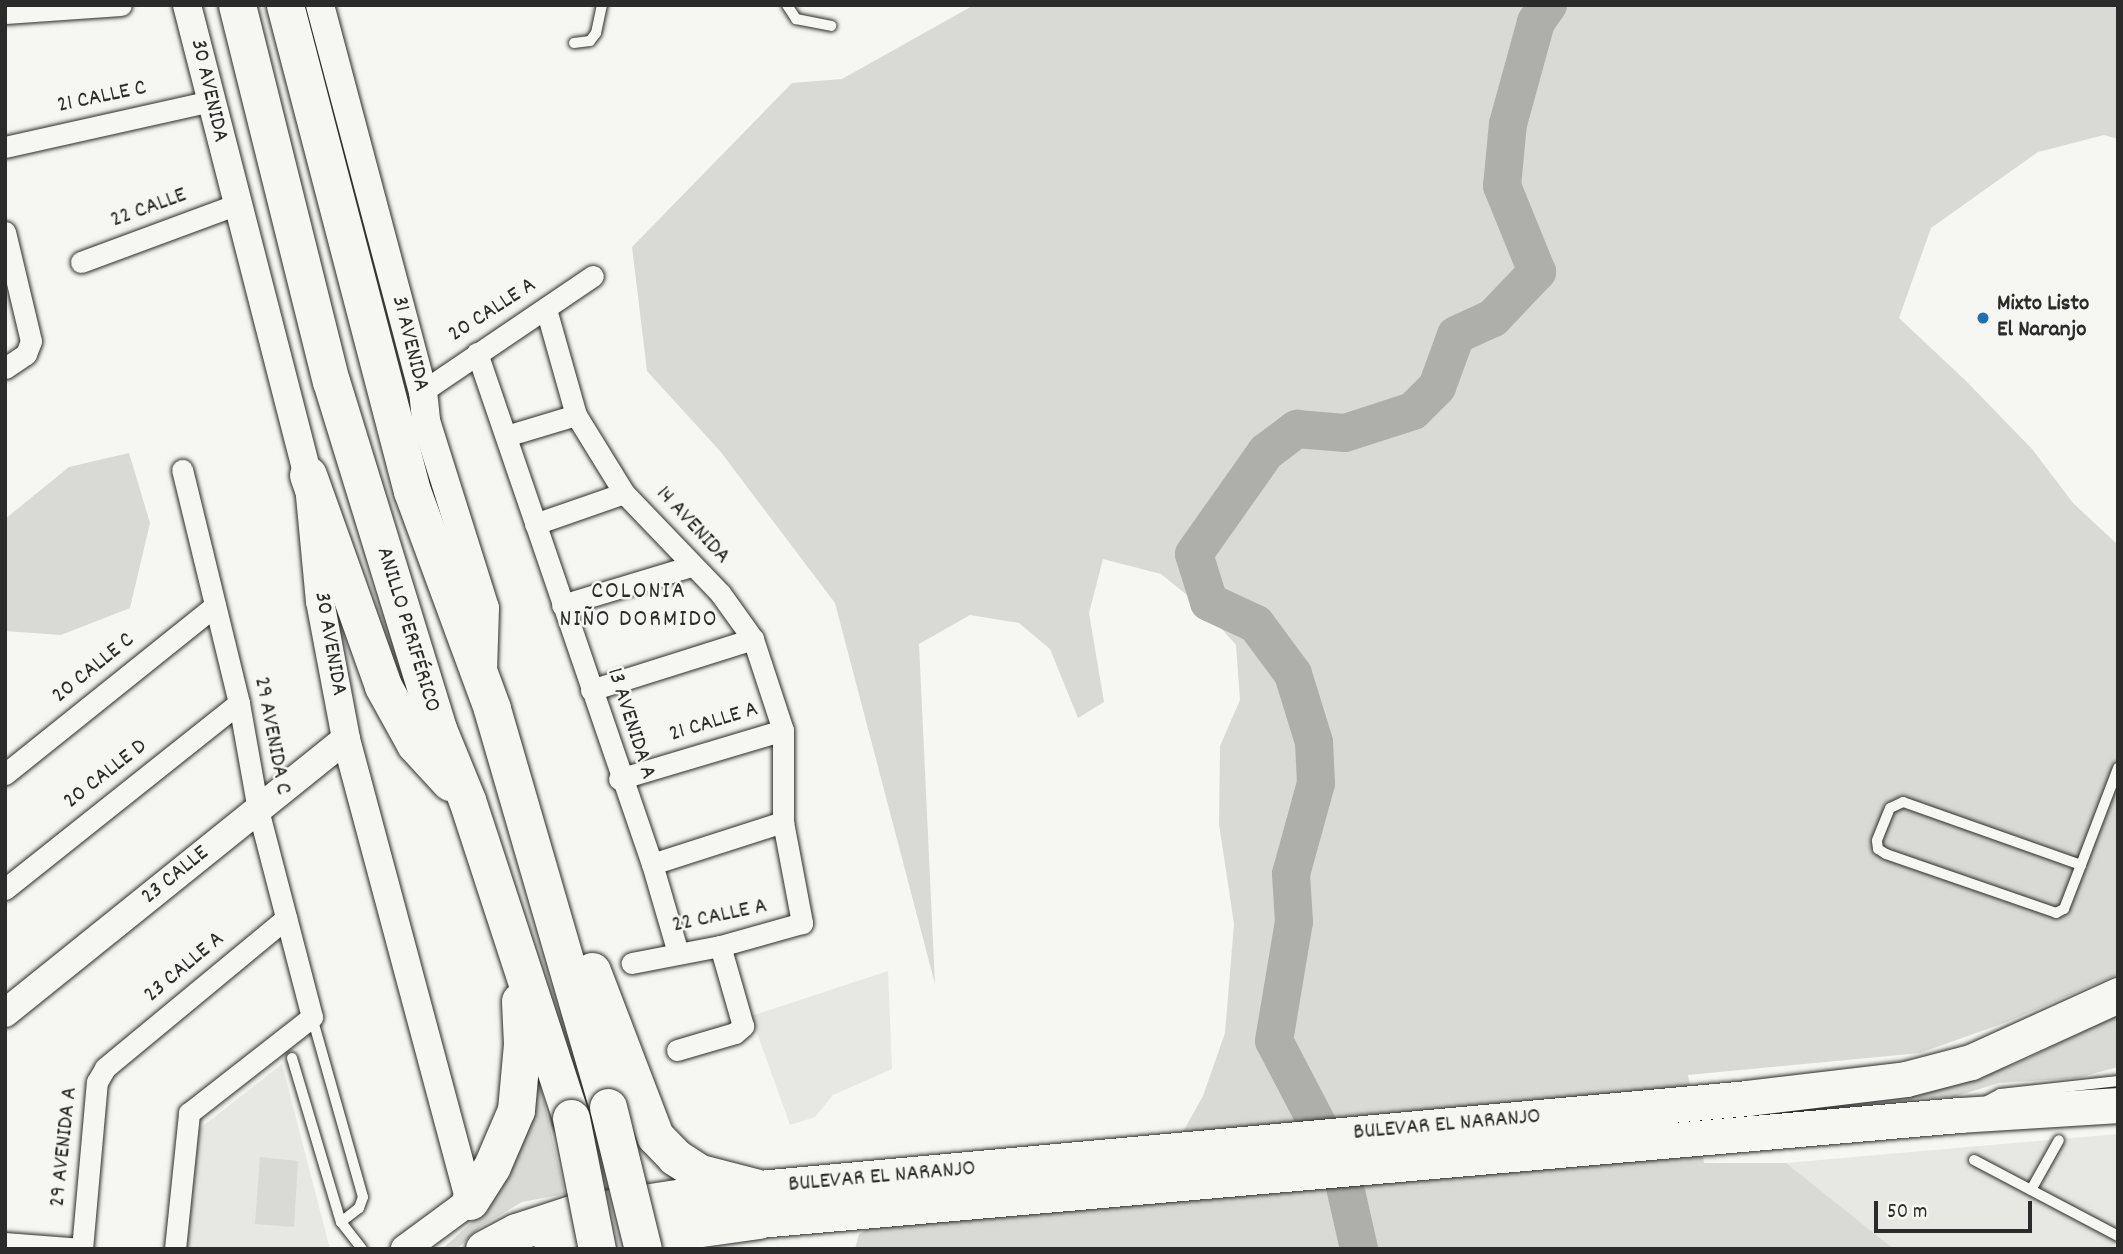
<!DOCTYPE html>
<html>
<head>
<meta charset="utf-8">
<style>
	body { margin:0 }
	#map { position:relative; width:2123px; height:1254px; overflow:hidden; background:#f6f6f2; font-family:Dekko,sans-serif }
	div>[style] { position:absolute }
	.built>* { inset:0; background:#e7e7e3 }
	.green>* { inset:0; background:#d9d9d5 }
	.river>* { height:38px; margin:-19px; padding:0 19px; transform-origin:19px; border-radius:19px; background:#aeaeab }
	.roads { filter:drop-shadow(0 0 2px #2b2b2b) drop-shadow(0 0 2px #2b2b2b) }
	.service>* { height:10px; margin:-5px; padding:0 5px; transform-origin:5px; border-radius:5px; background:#f6f6f2 }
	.minor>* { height:21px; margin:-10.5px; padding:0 10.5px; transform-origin:10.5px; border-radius:10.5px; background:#f6f6f2 }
	.tertiary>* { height:28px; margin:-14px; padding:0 14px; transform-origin:14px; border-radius:14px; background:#f6f6f2 }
	.primary>* { height:35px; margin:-17.5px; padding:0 17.5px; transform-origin:17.5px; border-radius:17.5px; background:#f6f6f2 }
	.trunk>* { height:37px; margin:-18.5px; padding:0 18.5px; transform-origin:18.5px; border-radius:18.5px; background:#f6f6f2 }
	.bridges { filter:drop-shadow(0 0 2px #2b2b2b) drop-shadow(0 0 2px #2b2b2b) }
	.trunk-bridge>* { height:37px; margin:-18.5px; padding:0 18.5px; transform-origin:18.5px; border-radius:18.5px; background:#f6f6f2 }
	.dots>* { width:19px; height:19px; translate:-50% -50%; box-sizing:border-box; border:4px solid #f6f6f2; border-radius:50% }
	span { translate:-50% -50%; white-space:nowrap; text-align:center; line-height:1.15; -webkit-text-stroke:5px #f6f6f2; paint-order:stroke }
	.street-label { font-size:23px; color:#2b2b2b }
	.poi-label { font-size:23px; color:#2b2b2b; font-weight:700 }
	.left { translate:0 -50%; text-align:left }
	.neighbourhood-label { font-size:24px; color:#2b2b2b; letter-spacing:2px }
	.frame { position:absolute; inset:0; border:7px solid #2b2b2b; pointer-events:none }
	.scale { position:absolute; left:1874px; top:1201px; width:158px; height:32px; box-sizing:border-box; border:4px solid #2b2b2b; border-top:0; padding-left:9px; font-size:21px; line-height:24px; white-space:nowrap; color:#2b2b2b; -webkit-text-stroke:5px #f6f6f2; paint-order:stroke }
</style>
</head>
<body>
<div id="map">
	<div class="built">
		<i style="clip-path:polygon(888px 971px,892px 1069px,833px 1095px,815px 1117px,790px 1125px,751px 1016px)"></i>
		<i style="clip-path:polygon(282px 1064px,330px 1249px,183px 1249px,194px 1133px)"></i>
		<i style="clip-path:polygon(2118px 1134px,2118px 1249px,1894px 1249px,1786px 1163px)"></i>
	</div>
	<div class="green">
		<i style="clip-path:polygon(974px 5px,2118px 5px,2118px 139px,2104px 135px,2038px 152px,1931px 228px,1899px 318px,1965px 380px,2032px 449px,2073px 503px,2118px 545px,2118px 974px,2007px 1022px,1920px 1053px,1688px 1075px,1704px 1163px,1786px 1163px,1894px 1249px,855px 1249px,859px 1234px,905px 1211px,1161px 1171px,1203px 1096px,1225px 1033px,1234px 924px,1219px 824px,1220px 746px,1240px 700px,1236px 645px,1203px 608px,1161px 574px,1103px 559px,1089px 613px,1104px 702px,1078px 718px,1050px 649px,1019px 623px,970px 615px,919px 644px,935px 984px,835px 603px,720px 451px,647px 371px,632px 247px,792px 83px,842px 79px)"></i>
		<i style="clip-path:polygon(129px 453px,150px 523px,130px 608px,61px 635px,5px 631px,5px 519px,69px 467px)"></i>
		<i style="clip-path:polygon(2118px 1015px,2118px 1067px,2077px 1078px,1999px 1083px,1953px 1097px,1859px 1100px,1949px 1086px,2015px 1064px)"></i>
		<i style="clip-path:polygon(534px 1057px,565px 1194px,522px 1202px,480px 1227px,457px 1249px,442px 1249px,482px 1213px,508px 1177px,529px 1116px)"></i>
		<i style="clip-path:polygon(260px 1157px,298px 1161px,294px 1227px,255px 1224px)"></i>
	</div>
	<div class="river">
		<i style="left:1359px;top:1249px;width:82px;rotate:-102.7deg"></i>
		<i style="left:1341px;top:1169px;width:144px;rotate:-117.6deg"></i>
		<i style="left:1274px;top:1041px;width:121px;rotate:-80.5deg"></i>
		<i style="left:1294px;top:922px;width:48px;rotate:-93.6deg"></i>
		<i style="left:1291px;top:874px;width:94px;rotate:-74.6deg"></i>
		<i style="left:1316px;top:783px;width:41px;rotate:-92.8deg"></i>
		<i style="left:1314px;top:742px;width:71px;rotate:-107.2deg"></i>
		<i style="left:1293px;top:674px;width:62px;rotate:-126.5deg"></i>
		<i style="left:1256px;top:624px;width:52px;rotate:-154.9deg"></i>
		<i style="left:1209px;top:602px;width:50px;rotate:-107.4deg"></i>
		<i style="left:1194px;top:554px;width:125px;rotate:-54.8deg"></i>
		<i style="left:1266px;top:452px;width:39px;rotate:-37deg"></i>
		<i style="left:1297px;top:429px;width:48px;rotate:4.8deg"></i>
		<i style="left:1345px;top:433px;width:71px;rotate:-17.9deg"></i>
		<i style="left:1413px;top:411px;width:34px;rotate:-45deg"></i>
		<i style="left:1437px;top:387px;width:55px;rotate:-69.9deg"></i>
		<i style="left:1456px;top:335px;width:41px;rotate:-24.7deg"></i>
		<i style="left:1493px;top:318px;width:64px;rotate:-46.3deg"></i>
		<i style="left:1537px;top:272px;width:93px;rotate:-112.1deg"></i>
		<i style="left:1502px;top:186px;width:62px;rotate:-84.5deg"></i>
		<i style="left:1508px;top:124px;width:106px;rotate:-74.6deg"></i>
		<i style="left:1536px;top:22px;width:21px;rotate:-55deg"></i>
	</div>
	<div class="roads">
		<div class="service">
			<i style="left:787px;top:5px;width:17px;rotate:57deg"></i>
			<i style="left:796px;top:19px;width:36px;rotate:11deg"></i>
			<i style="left:574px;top:43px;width:16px;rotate:-7deg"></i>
			<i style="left:590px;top:41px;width:10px;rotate:-53deg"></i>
			<i style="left:596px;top:33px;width:29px;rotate:-78deg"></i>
			<i style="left:2081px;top:865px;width:189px;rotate:-160.5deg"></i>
			<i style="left:1903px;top:802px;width:14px;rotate:155deg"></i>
			<i style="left:1890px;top:808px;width:35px;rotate:112deg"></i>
			<i style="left:1877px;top:841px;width:8px;rotate:83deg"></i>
			<i style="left:1878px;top:849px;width:9px;rotate:32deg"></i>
			<i style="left:1886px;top:854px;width:180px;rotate:19.1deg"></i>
			<i style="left:2056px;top:913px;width:9px;rotate:-27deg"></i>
			<i style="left:2064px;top:909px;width:47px;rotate:-68.9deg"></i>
			<i style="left:2081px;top:865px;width:104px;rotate:-69.1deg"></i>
			<i style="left:312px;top:1017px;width:187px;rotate:74.2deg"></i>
			<i style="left:363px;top:1197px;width:12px;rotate:110deg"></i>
			<i style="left:359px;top:1208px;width:23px;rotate:142deg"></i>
			<i style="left:292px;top:1058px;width:171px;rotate:73.4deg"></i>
			<i style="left:341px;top:1222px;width:34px;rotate:52deg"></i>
			<i style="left:1987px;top:1101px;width:15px;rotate:-28deg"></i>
			<i style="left:2000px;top:1094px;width:119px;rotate:-6.3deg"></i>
			<i style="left:1974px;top:1160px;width:163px;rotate:27.8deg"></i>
			<i style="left:2031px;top:1190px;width:57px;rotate:-60.8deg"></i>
		</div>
		<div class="minor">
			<i style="left:5px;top:13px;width:116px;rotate:-3.9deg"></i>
			<i style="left:5px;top:147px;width:211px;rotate:-12.6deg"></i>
			<i style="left:5px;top:232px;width:112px;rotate:76.6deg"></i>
			<i style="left:31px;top:341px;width:14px;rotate:111deg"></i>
			<i style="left:26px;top:354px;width:25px;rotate:146deg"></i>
			<i style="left:81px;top:262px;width:164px;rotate:-20.3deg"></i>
			<i style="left:546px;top:309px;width:110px;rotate:74.2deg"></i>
			<i style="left:576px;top:415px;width:92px;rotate:58.4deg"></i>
			<i style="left:624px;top:493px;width:139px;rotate:46.2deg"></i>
			<i style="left:720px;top:593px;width:57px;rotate:54.3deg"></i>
			<i style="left:753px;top:639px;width:96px;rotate:71.8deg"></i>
			<i style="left:783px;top:730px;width:92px;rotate:90deg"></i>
			<i style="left:783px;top:822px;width:103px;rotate:79.3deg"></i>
			<i style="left:802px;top:923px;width:85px;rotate:164.3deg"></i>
			<i style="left:720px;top:946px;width:90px;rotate:169.1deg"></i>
			<i style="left:477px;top:353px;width:540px;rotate:71.1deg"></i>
			<i style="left:652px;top:864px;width:93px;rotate:73.7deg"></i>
			<i style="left:423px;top:391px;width:205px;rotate:-34.1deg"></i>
			<i style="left:506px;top:436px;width:73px;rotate:-16.7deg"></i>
			<i style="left:535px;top:524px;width:94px;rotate:-19.2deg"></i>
			<i style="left:562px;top:605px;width:135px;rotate:-16.8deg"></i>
			<i style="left:591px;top:690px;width:170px;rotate:-17.5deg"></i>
			<i style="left:5px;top:774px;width:269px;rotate:-38.7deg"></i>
			<i style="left:619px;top:779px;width:171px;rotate:-16.6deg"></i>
			<i style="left:652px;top:864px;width:138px;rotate:-17.8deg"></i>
			<i style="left:5px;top:889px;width:299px;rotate:-38.5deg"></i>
			<i style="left:677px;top:1050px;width:60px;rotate:-16.3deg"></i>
			<i style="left:735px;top:1033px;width:11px;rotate:-41deg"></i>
			<i style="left:743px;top:1026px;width:83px;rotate:-106deg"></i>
			<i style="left:5px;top:1243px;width:76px;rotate:4.5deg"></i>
			<i style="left:82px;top:1249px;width:168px;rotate:-84.9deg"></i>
			<i style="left:97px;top:1082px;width:16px;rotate:-60deg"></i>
			<i style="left:105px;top:1068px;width:235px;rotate:-39.6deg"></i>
			<i style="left:175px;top:1249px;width:137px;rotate:-84.1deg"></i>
			<i style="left:189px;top:1113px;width:156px;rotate:-38deg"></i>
			<i style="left:312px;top:1017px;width:214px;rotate:-104.6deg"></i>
			<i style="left:258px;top:810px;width:109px;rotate:-100.1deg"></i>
			<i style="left:239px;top:703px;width:240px;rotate:-103.7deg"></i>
		</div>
		<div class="tertiary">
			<i style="left:187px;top:5px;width:485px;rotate:75.6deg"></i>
			<i style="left:308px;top:475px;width:127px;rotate:84.6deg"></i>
			<i style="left:320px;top:601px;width:140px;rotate:79.3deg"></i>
			<i style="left:346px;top:739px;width:478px;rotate:75deg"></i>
			<i style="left:470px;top:1201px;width:81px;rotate:143.6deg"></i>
			<i style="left:320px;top:5px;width:400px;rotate:75.1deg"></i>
			<i style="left:423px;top:391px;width:30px;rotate:84deg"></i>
			<i style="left:426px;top:421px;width:196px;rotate:72.5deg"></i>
			<i style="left:485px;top:608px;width:62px;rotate:91.8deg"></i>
			<i style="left:5px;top:1013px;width:437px;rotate:-38.8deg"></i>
		</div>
		<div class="primary">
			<i style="left:759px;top:1188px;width:992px;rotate:-5.2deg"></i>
			<i style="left:1747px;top:1098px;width:160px;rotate:-6.8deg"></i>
			<i style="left:1906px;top:1079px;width:67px;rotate:-14.7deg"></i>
			<i style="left:1971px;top:1062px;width:162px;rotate:-24.5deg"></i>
			<i style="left:759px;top:1220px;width:1205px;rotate:-5deg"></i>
			<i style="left:1959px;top:1115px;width:159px;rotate:-3.6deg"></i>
		</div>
		<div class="trunk">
			<i style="left:237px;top:5px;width:388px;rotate:76deg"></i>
			<i style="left:331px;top:381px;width:364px;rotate:72.9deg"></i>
			<i style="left:438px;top:729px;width:77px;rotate:67.8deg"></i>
			<i style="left:467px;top:800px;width:335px;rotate:71.9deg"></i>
			<i style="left:285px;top:5px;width:502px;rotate:75.36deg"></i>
			<i style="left:412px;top:491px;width:232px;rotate:69.8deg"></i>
			<i style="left:492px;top:709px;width:415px;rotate:73.8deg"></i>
			<i style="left:308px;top:475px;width:224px;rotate:70.4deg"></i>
			<i style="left:383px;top:686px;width:66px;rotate:61.1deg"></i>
			<i style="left:415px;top:744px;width:52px;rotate:47.4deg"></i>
			<i style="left:592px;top:971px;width:177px;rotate:69.1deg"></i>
			<i style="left:655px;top:1136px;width:29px;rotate:46deg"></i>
			<i style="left:675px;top:1157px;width:30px;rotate:33deg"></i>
			<i style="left:700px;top:1173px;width:61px;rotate:14.3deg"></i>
			<i style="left:470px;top:1201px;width:41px;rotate:-57.8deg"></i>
			<i style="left:492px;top:1166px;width:61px;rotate:-66.8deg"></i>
			<i style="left:516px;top:1110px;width:66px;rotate:-84.8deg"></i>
			<i style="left:522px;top:1044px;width:43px;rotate:-92.7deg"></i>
			<i style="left:484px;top:1249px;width:36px;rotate:-28deg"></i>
			<i style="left:516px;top:1232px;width:58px;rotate:-18.1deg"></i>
			<i style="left:571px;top:1214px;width:168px;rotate:-8.6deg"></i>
			<i style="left:552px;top:1249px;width:209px;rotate:-8deg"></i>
		</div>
	</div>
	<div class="bridges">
		<div class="trunk-bridge">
			<i style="left:608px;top:1107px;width:146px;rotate:76.2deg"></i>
			<i style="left:571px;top:1118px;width:134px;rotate:78.8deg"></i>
		</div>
	</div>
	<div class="dots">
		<i style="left:1983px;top:318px;background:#1f6fb2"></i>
	</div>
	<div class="street-label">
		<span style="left:208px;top:91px;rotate:77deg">30 AVENIDA</span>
		<span style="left:102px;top:98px;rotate:-12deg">21 CALLE C</span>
		<span style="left:149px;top:209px;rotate:-20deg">22 CALLE</span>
		<span style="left:493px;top:311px;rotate:-33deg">20 CALLE A</span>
		<span style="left:409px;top:344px;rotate:76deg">31 AVENIDA</span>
		<span style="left:692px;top:526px;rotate:47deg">14 AVENIDA</span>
		<span style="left:407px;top:630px;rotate:73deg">ANILLO PERIFÉRICO</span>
		<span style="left:329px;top:644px;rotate:80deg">30 AVENIDA</span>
		<span style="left:94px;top:669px;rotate:-39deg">20 CALLE C</span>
		<span style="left:714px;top:723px;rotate:-17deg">21 CALLE A</span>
		<span style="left:630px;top:724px;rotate:72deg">13 AVENIDA A</span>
		<span style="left:271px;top:736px;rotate:79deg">29 AVENIDA C</span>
		<span style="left:106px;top:775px;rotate:-38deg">20 CALLE D</span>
		<span style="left:176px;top:876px;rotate:-39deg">23 CALLE</span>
		<span style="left:720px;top:917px;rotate:-12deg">22 CALLE A</span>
		<span style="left:185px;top:968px;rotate:-40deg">23 CALLE A</span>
		<span style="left:1447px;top:1126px;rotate:-5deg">BULEVAR EL NARANJO</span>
		<span style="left:65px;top:1147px;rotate:-84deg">29 AVENIDA A</span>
		<span style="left:882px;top:1178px;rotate:-5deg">BULEVAR EL NARANJO</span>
	</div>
	<div class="poi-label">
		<span class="left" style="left:1997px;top:318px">Mixto Listo<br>El Naranjo</span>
	</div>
	<div class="neighbourhood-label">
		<span style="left:639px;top:607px">COLONIA<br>NIÑO DORMIDO</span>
	</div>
	<div class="frame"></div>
	<div class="scale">50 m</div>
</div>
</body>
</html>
